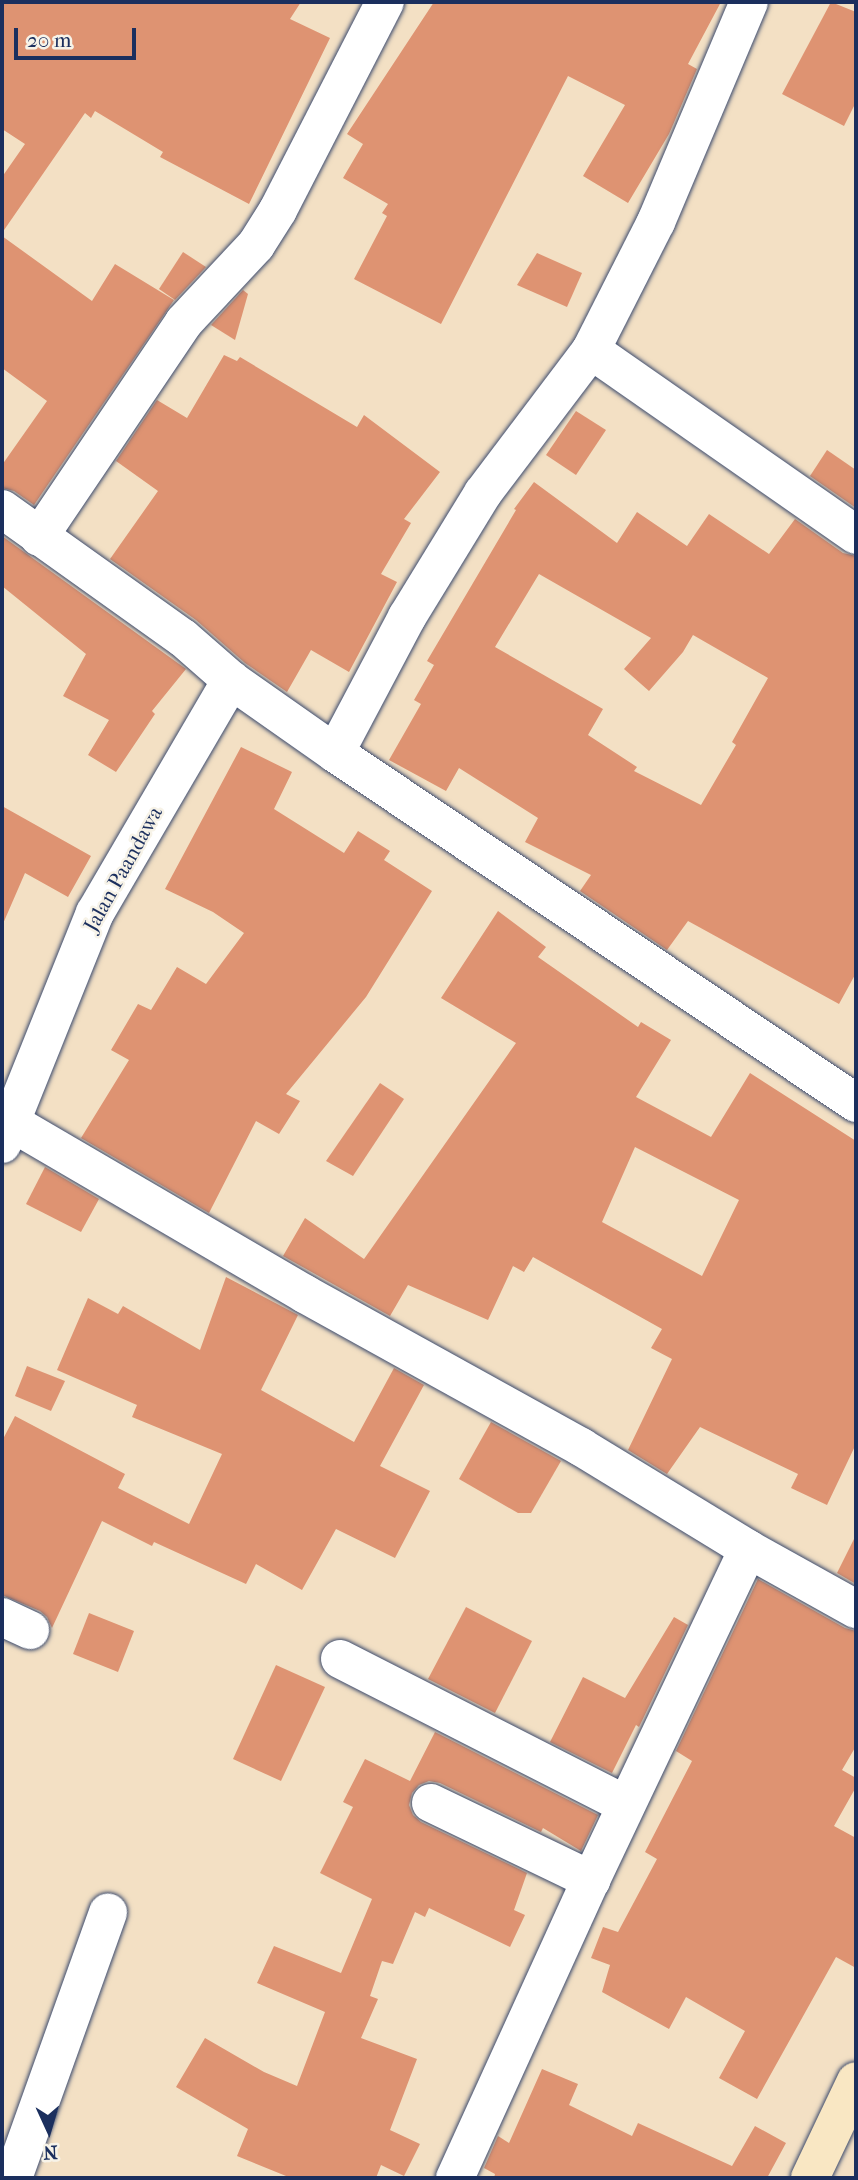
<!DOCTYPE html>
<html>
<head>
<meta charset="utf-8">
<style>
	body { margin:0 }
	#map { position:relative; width:858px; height:2180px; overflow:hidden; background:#f3e0c4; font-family:"IM FELL French Canon",serif }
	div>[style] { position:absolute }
	.building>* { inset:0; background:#de9372 }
	.roads { filter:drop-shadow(0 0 2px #3b4a6d) drop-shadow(0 0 2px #3b4a6d) }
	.street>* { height:38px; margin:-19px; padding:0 19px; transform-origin:19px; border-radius:19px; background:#fff }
	.secondary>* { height:38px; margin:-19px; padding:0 19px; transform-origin:19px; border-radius:19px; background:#f9e7c3 }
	span { translate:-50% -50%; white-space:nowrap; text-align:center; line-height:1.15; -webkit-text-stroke:5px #f7f3e8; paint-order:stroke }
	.street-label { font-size:21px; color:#1b2f5e }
	.frame { position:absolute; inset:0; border:4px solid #1b2f5e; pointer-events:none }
	.north { position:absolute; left:14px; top:2096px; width:70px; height:70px; -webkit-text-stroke:5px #f7f3e8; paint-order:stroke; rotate:176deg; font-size:19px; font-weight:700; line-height:28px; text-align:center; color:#1b2f5e }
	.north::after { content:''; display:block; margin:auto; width:24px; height:32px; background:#1b2f5e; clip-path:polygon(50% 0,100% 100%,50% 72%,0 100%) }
	.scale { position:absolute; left:14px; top:28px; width:122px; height:32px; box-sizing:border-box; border:4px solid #1b2f5e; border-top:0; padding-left:9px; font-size:21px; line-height:24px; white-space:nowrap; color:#1b2f5e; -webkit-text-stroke:5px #f7f3e8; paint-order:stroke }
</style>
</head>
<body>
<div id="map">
	<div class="building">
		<i style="clip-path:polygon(2px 2px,301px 2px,290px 19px,330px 38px,249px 204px,160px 157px,163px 152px,95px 111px,91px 118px,85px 113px,2px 233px,2px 177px,25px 144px,2px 129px)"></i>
		<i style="clip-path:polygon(434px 2px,721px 2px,688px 64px,697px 69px,669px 134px,628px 203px,583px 176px,625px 105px,568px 76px,441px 324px,354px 279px,387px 216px,382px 213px,388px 204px,343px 178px,363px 144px,347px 134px)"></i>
		<i style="clip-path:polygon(831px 2px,856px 12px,856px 102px,844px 126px,782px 94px)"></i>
		<i style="clip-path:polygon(2px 236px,92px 301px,115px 264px,174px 300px,34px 505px,14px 491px,2px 488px,2px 465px,47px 401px,2px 368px)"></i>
		<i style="clip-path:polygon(183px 252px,206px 267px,175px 300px,159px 289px)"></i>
		<i style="clip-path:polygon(537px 253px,582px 273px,567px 307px,517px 285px)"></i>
		<i style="clip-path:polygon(243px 290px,248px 294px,235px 340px,211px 325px)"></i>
		<i style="clip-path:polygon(224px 355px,237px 361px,240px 357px,357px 427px,364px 415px,440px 472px,404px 519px,411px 523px,381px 574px,397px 582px,349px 672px,311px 650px,287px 692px,245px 663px,196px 620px,110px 559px,158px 491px,116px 461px,157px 400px,187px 418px)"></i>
		<i style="clip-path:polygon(576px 411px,606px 430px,576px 475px,546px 455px)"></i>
		<i style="clip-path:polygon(827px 450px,856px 470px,856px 508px,810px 476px)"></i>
		<i style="clip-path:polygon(evenodd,534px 482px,617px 543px,637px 512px,687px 546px,709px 514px,769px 554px,795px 519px,843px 553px,856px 556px,856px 973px,839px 1004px,688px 921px,667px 950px,580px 891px,591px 875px,525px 842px,538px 818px,459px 768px,446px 791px,389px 760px,421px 704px,414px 700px,434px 665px,427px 661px,516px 510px,514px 509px,534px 482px,539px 574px,651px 638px,624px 669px,649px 691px,683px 652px,693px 635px,768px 678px,732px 742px,736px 745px,701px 805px,634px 771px,637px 767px,588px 735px,603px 709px,495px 647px,539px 574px)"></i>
		<i style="clip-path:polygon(2px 536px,186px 669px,152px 711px,155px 714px,116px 772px,88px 755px,109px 720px,63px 696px,86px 654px,2px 586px)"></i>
		<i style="clip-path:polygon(241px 747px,292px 772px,274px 809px,344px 853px,358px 831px,390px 851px,384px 860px,432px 891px,366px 997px,286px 1094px,300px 1101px,279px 1134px,256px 1121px,209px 1213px,81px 1138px,129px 1060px,111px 1050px,138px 1004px,151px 1010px,177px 967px,206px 984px,244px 933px,213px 912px,165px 889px)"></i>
		<i style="clip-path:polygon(2px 806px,91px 856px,68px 897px,25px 873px,2px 926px)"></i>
		<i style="clip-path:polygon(evenodd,498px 911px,546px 947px,538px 957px,638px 1027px,641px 1022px,671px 1040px,636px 1097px,711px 1137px,750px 1073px,856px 1141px,856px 1444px,827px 1505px,791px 1488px,798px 1474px,700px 1427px,667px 1474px,628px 1450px,672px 1359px,651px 1348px,662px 1329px,533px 1257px,524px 1272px,513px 1266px,488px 1320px,408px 1285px,390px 1316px,283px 1256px,305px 1218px,364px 1259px,516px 1043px,441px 998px,498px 911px,635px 1147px,739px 1200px,702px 1276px,602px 1222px,635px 1147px)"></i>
		<i style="clip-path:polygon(380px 1083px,404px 1099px,353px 1176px,326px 1161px)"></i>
		<i style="clip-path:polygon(45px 1167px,99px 1199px,81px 1232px,26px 1204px)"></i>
		<i style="clip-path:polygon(226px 1277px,298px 1315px,261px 1390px,354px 1442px,394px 1368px,424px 1385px,380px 1466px,430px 1491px,395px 1558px,336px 1529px,302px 1590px,256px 1564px,246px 1584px,154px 1542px,152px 1546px,102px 1521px,52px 1628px,47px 1617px,40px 1611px,2px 1595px,2px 1441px,15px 1416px,125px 1474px,118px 1488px,189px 1524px,222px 1454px,132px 1417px,137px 1405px,57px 1370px,88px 1298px,118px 1314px,123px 1306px,200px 1350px)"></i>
		<i style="clip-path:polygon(27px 1366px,65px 1381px,51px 1411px,15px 1396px)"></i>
		<i style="clip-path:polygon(491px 1422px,561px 1461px,531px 1513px,518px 1513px,459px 1479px)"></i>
		<i style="clip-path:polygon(856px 1535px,856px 1584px,837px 1573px)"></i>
		<i style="clip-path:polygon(758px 1579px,845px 1628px,856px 1631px,856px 1746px,842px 1770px,856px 1778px,856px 1787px,834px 1826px,856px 1838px,856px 1968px,836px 1957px,757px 2099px,719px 2078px,745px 2031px,686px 1997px,669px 2029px,602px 1992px,610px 1965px,591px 1958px,603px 1927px,618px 1932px,657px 1859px,645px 1852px,692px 1761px,676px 1751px)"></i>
		<i style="clip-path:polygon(466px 1607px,532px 1641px,495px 1713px,428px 1679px)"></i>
		<i style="clip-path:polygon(89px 1613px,134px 1631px,118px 1672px,73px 1654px)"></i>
		<i style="clip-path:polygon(674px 1617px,688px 1625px,639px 1727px,636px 1725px,612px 1773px,550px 1742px,583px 1677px,625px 1698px)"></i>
		<i style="clip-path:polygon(276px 1665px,325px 1687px,281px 1781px,233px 1759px)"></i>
		<i style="clip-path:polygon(435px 1732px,598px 1815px,581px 1851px,543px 1828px,541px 1832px,440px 1783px,429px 1781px,419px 1785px,412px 1793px,409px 1805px,413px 1815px,421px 1822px,527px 1873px,514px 1910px,525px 1915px,510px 1947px,429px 1908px,425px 1917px,415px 1912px,393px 1964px,382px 1961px,370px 1996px,378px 1999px,361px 2038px,417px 2059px,390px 2130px,420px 2144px,404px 2176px,381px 2165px,376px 2178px,291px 2178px,237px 2156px,248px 2129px,176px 2087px,205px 2038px,264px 2072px,297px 2086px,325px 2012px,257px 1983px,274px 1946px,341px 1973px,372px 1899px,320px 1873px,353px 1807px,343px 1802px,365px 1759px,410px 1781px)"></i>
		<i style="clip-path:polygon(542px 2069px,578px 2084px,569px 2105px,632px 2136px,638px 2123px,732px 2166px,755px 2126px,786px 2143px,767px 2178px,494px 2178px,495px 2174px,484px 2168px,498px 2136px,509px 2143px)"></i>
	</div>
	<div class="roads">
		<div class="street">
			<i style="left:591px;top:350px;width:323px;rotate:34.9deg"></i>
			<i style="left:2px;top:509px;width:222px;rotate:35.5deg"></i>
			<i style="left:183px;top:638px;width:64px;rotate:41.2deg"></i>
			<i style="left:231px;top:680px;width:127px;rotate:35.1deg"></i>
			<i style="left:335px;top:753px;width:628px;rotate:33.89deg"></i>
			<i style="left:39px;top:537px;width:259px;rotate:-56deg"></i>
			<i style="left:184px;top:322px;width:105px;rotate:-46.9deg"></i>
			<i style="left:256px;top:245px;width:41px;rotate:-57.8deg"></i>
			<i style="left:278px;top:210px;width:234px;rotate:-62.8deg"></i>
			<i style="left:335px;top:753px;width:154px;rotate:-62.1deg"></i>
			<i style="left:407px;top:617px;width:145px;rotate:-58.5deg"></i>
			<i style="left:483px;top:493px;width:179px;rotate:-52.9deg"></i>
			<i style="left:591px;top:350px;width:144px;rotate:-63.1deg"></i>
			<i style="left:656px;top:222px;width:239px;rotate:-67.1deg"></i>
			<i style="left:2px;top:1117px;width:351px;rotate:30.3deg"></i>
			<i style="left:305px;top:1294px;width:316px;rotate:29deg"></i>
			<i style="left:581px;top:1447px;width:196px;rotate:31.4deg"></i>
			<i style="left:748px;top:1549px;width:124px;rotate:29.1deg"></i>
			<i style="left:2px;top:1144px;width:249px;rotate:-68.1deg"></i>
			<i style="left:95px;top:913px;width:270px;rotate:-59.7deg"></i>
			<i style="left:2px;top:1617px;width:31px;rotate:25deg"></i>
			<i style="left:340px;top:1659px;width:321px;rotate:27deg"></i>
			<i style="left:431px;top:1803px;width:178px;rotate:25.7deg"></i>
			<i style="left:13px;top:2178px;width:282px;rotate:-70.3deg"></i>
			<i style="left:455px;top:2178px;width:328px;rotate:-65.5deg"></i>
			<i style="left:591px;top:1880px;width:366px;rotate:-64.6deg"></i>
		</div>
		<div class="secondary">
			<i style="left:810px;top:2178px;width:107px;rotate:-64.6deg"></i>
		</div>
	</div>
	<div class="street-label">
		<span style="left:123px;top:869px;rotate:-61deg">Jalan Paandawa</span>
	</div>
	<div class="frame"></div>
	<div class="north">N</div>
	<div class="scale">20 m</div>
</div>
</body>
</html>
